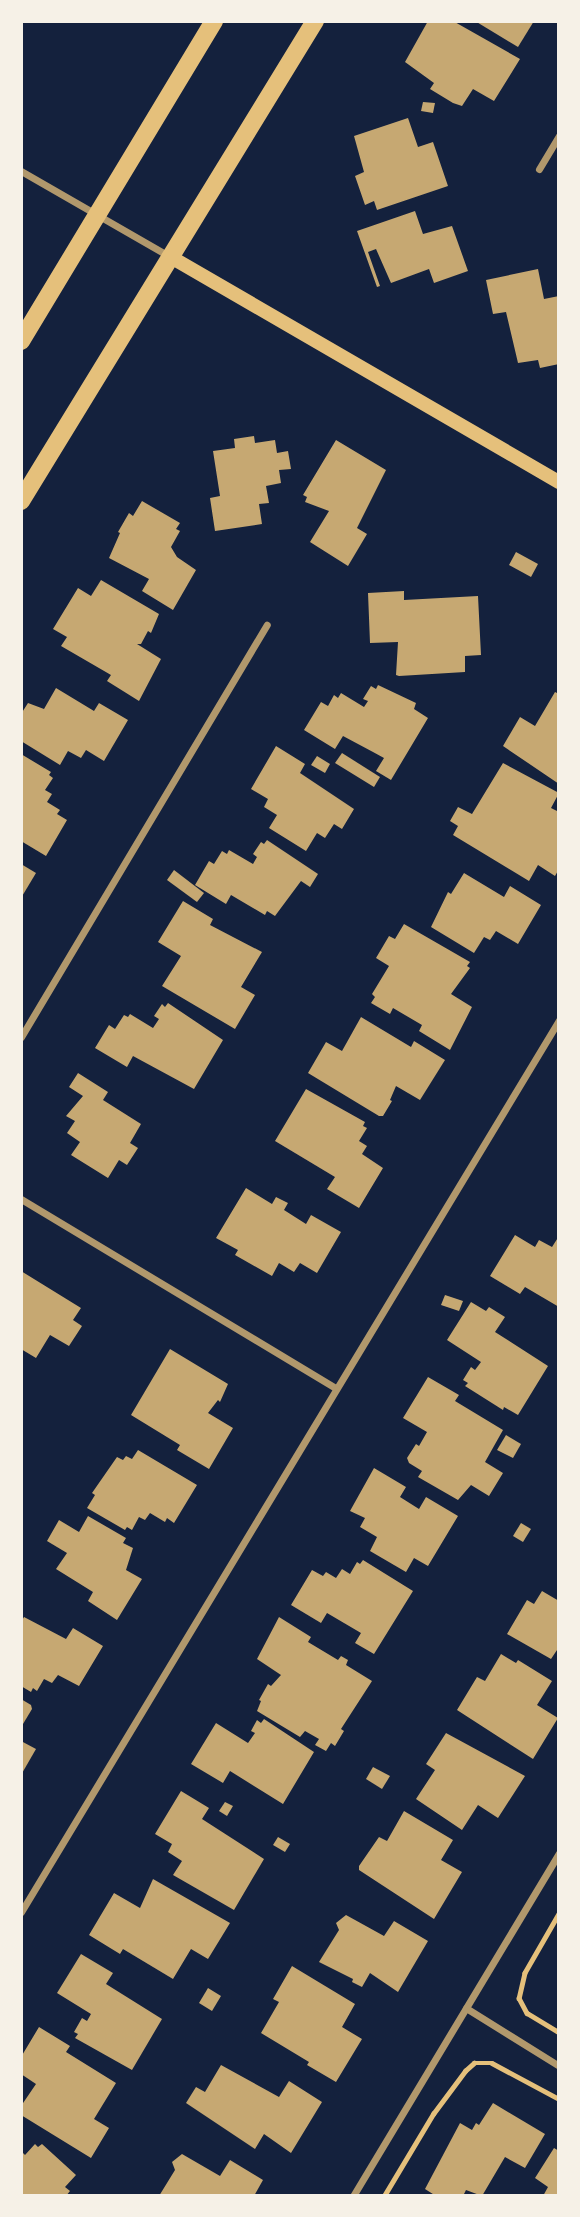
<!DOCTYPE html>
<html>
<head>
<meta charset="utf-8">
<style>
	body { margin:0 }
	#map { position:relative; width:580px; height:2217px; overflow:hidden; background:#14213d; font-family:Barlow,sans-serif }
	div>[style] { position:absolute }
	.building>* { inset:0; background:#c6a872 }
	.path>* { height:4.5px; margin:-2.25px; padding:0 2.25px; transform-origin:2.25px; border-radius:2.25px; background:#e5c07b }
	.minor>* { height:7px; margin:-3.5px; padding:0 3.5px; transform-origin:3.5px; border-radius:3.5px; background:#b1986c }
	.secondary>* { height:14px; margin:-7px; padding:0 7px; transform-origin:7px; border-radius:7px; background:#e5c07b }
	.primary>* { height:18px; margin:-9px; padding:0 9px; transform-origin:9px; border-radius:9px; background:#e5c07b }
	span { translate:-50% -50%; white-space:nowrap; text-align:center; line-height:1.15; -webkit-text-stroke:5px #f6f1e7; paint-order:stroke }
	.frame { position:absolute; inset:0; border:23px solid #f6f1e7; pointer-events:none }
</style>
</head>
<body>
<div id="map">
	<div class="building">
		<i style="clip-path:polygon(428px 21px,453px 21px,520px 59px,494px 101px,473px 89px,462px 106px,453px 103px,430px 89px,434px 83px,405px 62px)"></i>
		<i style="clip-path:polygon(475px 21px,534px 21px,518px 47px)"></i>
		<i style="clip-path:polygon(423px 102px,435px 103px,433px 113px,421px 111px)"></i>
		<i style="clip-path:polygon(408px 118px,418px 147px,433px 142px,448px 186px,377px 210px,374px 201px,365px 205px,355px 176px,364px 172px,354px 136px)"></i>
		<i style="clip-path:polygon(415px 211px,423px 234px,452px 226px,468px 271px,434px 283px,429px 269px,391px 283px,376px 249px,368px 252px,380px 286px,377px 287px,357px 231px)"></i>
		<i style="clip-path:polygon(538px 269px,544px 299px,559px 296px,559px 364px,540px 368px,538px 360px,518px 363px,506px 312px,493px 314px,486px 280px)"></i>
		<i style="clip-path:polygon(254px 436px,255px 443px,275px 440px,277px 453px,288px 451px,291px 469px,279px 470px,281px 483px,266px 486px,269px 503px,259px 504px,262px 524px,215px 531px,210px 498px,220px 496px,213px 451px,235px 448px,234px 439px)"></i>
		<i style="clip-path:polygon(336px 440px,386px 470px,357px 528px,367px 534px,348px 566px,310px 542px,329px 511px,305px 502px,307px 497px,303px 495px)"></i>
		<i style="clip-path:polygon(142px 501px,180px 523px,176px 529px,180px 531px,171px 547px,177px 557px,196px 570px,173px 610px,142px 591px,149px 579px,109px 558px,120px 533px,118px 532px,129px 513px,133px 516px)"></i>
		<i style="clip-path:polygon(516px 552px,538px 564px,531px 577px,509px 565px)"></i>
		<i style="clip-path:polygon(101px 580px,159px 614px,151px 633px,148px 631px,141px 644px,137px 644px,161px 659px,139px 701px,107px 681px,111px 675px,61px 646px,67px 637px,53px 629px,78px 588px,91px 596px)"></i>
		<i style="clip-path:polygon(404px 591px,404px 600px,478px 596px,481px 655px,465px 656px,465px 672px,399px 676px,396px 675px,398px 642px,370px 643px,368px 593px)"></i>
		<i style="clip-path:polygon(378px 685px,416px 703px,414px 709px,428px 718px,391px 780px,376px 771px,384px 758px,373px 752px,343px 736px,335px 749px,304px 730px,321px 702px,328px 706px,334px 695px,338px 698px,341px 693px,364px 707px,368px 701px,363px 699px,371px 686px,376px 689px)"></i>
		<i style="clip-path:polygon(56px 688px,94px 711px,99px 703px,128px 720px,104px 761px,86px 750px,81px 758px,68px 751px,60px 765px,21px 741px,21px 714px,28px 703px,44px 709px)"></i>
		<i style="clip-path:polygon(555px 692px,559px 694px,559px 784px,503px 746px,520px 717px,535px 726px)"></i>
		<i style="clip-path:polygon(276px 746px,305px 764px,300px 773px,354px 809px,342px 829px,334px 824px,325px 838px,317px 833px,306px 851px,269px 828px,277px 815px,264px 807px,268px 799px,251px 789px)"></i>
		<i style="clip-path:polygon(342px 753px,380px 777px,374px 787px,335px 763px)"></i>
		<i style="clip-path:polygon(21px 754px,51px 772px,49px 775px,53px 778px,45px 790px,52px 794px,47px 802px,60px 810px,57px 814px,67px 820px,46px 856px,21px 841px)"></i>
		<i style="clip-path:polygon(317px 756px,330px 764px,325px 773px,311px 765px)"></i>
		<i style="clip-path:polygon(503px 763px,559px 793px,551px 808px,559px 812px,559px 869px,555px 876px,538px 865px,529px 881px,453px 835px,458px 826px,450px 821px,458px 807px,472px 814px)"></i>
		<i style="clip-path:polygon(267px 840px,318px 874px,310px 887px,301px 881px,275px 916px,267px 911px,265px 915px,231px 895px,226px 904px,195px 885px,209px 861px,214px 864px,222px 851px,227px 854px,229px 850px,253px 864px,257px 857px,253px 854px,261px 842px,264px 844px)"></i>
		<i style="clip-path:polygon(21px 864px,36px 873px,21px 898px)"></i>
		<i style="clip-path:polygon(174px 870px,204px 893px,197px 902px,167px 880px)"></i>
		<i style="clip-path:polygon(464px 873px,504px 897px,510px 886px,541px 905px,518px 944px,496px 931px,490px 940px,484px 937px,474px 953px,431px 927px,448px 892px,451px 894px)"></i>
		<i style="clip-path:polygon(183px 901px,213px 919px,210px 925px,262px 952px,241px 987px,255px 995px,235px 1029px,162px 986px,181px 956px,158px 942px)"></i>
		<i style="clip-path:polygon(404px 924px,470px 962px,467px 966px,470px 968px,451px 994px,472px 1007px,450px 1050px,419px 1031px,422px 1025px,393px 1008px,390px 1014px,371px 1003px,375px 997px,372px 994px,389px 966px,376px 958px,389px 936px,395px 939px)"></i>
		<i style="clip-path:polygon(168px 1003px,223px 1040px,194px 1089px,133px 1056px,127px 1067px,95px 1048px,109px 1025px,115px 1029px,124px 1015px,128px 1017px,130px 1014px,153px 1028px,159px 1019px,154px 1016px,162px 1004px,165px 1007px)"></i>
		<i style="clip-path:polygon(361px 1017px,411px 1047px,414px 1041px,445px 1060px,420px 1100px,396px 1086px,390px 1100px,392px 1101px,383px 1116px,379px 1116px,308px 1073px,326px 1042px,342px 1051px)"></i>
		<i style="clip-path:polygon(78px 1073px,108px 1092px,103px 1100px,141px 1124px,130px 1143px,138px 1148px,127px 1165px,119px 1160px,108px 1178px,71px 1155px,80px 1142px,67px 1133px,75px 1121px,66px 1116px,83px 1096px,69px 1087px)"></i>
		<i style="clip-path:polygon(306px 1089px,365px 1122px,363px 1126px,367px 1128px,359px 1141px,367px 1146px,362px 1154px,383px 1168px,359px 1208px,327px 1189px,335px 1177px,275px 1141px)"></i>
		<i style="clip-path:polygon(246px 1188px,272px 1204px,276px 1197px,288px 1203px,284px 1210px,306px 1224px,311px 1215px,341px 1232px,317px 1273px,300px 1263px,294px 1272px,279px 1263px,272px 1276px,235px 1255px,238px 1250px,216px 1238px)"></i>
		<i style="clip-path:polygon(515px 1235px,535px 1247px,539px 1240px,552px 1247px,559px 1236px,559px 1307px,525px 1287px,520px 1294px,490px 1276px)"></i>
		<i style="clip-path:polygon(21px 1271px,81px 1308px,73px 1320px,82px 1326px,69px 1346px,50px 1335px,36px 1358px,21px 1349px)"></i>
		<i style="clip-path:polygon(445px 1295px,463px 1301px,459px 1311px,441px 1305px)"></i>
		<i style="clip-path:polygon(471px 1302px,486px 1311px,489px 1307px,505px 1317px,495px 1332px,548px 1366px,518px 1415px,504px 1407px,503px 1410px,465px 1386px,468px 1383px,463px 1380px,471px 1367px,475px 1370px,481px 1362px,447px 1340px)"></i>
		<i style="clip-path:polygon(170px 1349px,228px 1384px,220px 1402px,218px 1400px,208px 1413px,233px 1428px,209px 1469px,177px 1450px,180px 1445px,131px 1415px)"></i>
		<i style="clip-path:polygon(428px 1377px,459px 1395px,455px 1401px,503px 1430px,485px 1462px,503px 1473px,489px 1496px,471px 1485px,458px 1500px,418px 1477px,422px 1471px,409px 1463px,407px 1458px,416px 1444px,419px 1446px,427px 1432px,403px 1418px)"></i>
		<i style="clip-path:polygon(506px 1435px,521px 1444px,513px 1458px,497px 1450px)"></i>
		<i style="clip-path:polygon(138px 1450px,197px 1485px,174px 1523px,167px 1518px,165px 1522px,150px 1513px,145px 1520px,139px 1517px,132px 1530px,127px 1527px,125px 1530px,87px 1508px,95px 1495px,92px 1493px,117px 1457px,123px 1460px,126px 1456px,132px 1459px)"></i>
		<i style="clip-path:polygon(374px 1468px,406px 1487px,400px 1497px,419px 1509px,426px 1497px,458px 1516px,428px 1566px,414px 1558px,406px 1572px,370px 1551px,377px 1537px,360px 1527px,365px 1518px,350px 1511px)"></i>
		<i style="clip-path:polygon(88px 1516px,126px 1538px,123px 1543px,133px 1548px,126px 1570px,142px 1579px,117px 1620px,88px 1601px,93px 1592px,56px 1569px,67px 1553px,47px 1541px,59px 1520px,79px 1532px)"></i>
		<i style="clip-path:polygon(521px 1523px,531px 1529px,523px 1542px,513px 1536px)"></i>
		<i style="clip-path:polygon(363px 1560px,413px 1591px,374px 1654px,355px 1643px,361px 1633px,327px 1613px,321px 1623px,291px 1605px,312px 1570px,323px 1576px,326px 1572px,336px 1578px,342px 1569px,350px 1574px,357px 1562px,360px 1564px)"></i>
		<i style="clip-path:polygon(542px 1591px,559px 1601px,559px 1647px,551px 1659px,507px 1634px,527px 1600px,534px 1604px)"></i>
		<i style="clip-path:polygon(24px 1617px,66px 1639px,73px 1628px,103px 1646px,79px 1686px,58px 1675px,52px 1683px,44px 1679px,37px 1691px,33px 1688px,31px 1692px,21px 1686px,21px 1622px)"></i>
		<i style="clip-path:polygon(279px 1617px,311px 1637px,308px 1642px,338px 1660px,341px 1656px,348px 1660px,346px 1665px,372px 1681px,341px 1729px,344px 1731px,335px 1746px,331px 1743px,326px 1751px,315px 1745px,319px 1739px,305px 1731px,300px 1737px,257px 1711px,261px 1701px,259px 1700px,268px 1684px,271px 1686px,281px 1675px,257px 1659px)"></i>
		<i style="clip-path:polygon(501px 1654px,516px 1663px,518px 1660px,552px 1681px,537px 1705px,558px 1718px,533px 1759px,457px 1710px,477px 1677px,485px 1681px)"></i>
		<i style="clip-path:polygon(21px 1699px,31px 1705px,32px 1709px,23px 1724px)"></i>
		<i style="clip-path:polygon(264px 1719px,314px 1752px,283px 1804px,230px 1771px,223px 1783px,191px 1764px,216px 1723px,248px 1743px,255px 1733px,251px 1731px,257px 1720px,261px 1723px)"></i>
		<i style="clip-path:polygon(446px 1733px,525px 1776px,498px 1818px,478px 1805px,462px 1830px,416px 1799px,435px 1770px,426px 1764px)"></i>
		<i style="clip-path:polygon(21px 1741px,36px 1749px,21px 1775px)"></i>
		<i style="clip-path:polygon(373px 1767px,390px 1776px,382px 1789px,366px 1779px)"></i>
		<i style="clip-path:polygon(181px 1791px,209px 1808px,202px 1819px,264px 1859px,234px 1910px,173px 1875px,182px 1861px,168px 1852px,172px 1844px,155px 1834px)"></i>
		<i style="clip-path:polygon(225px 1802px,233px 1806px,227px 1816px,219px 1811px)"></i>
		<i style="clip-path:polygon(404px 1811px,453px 1840px,441px 1860px,462px 1872px,434px 1919px,359px 1870px,359px 1866px,379px 1837px,387px 1841px)"></i>
		<i style="clip-path:polygon(278px 1837px,290px 1844px,285px 1852px,273px 1845px)"></i>
		<i style="clip-path:polygon(153px 1879px,230px 1923px,208px 1959px,191px 1949px,173px 1979px,123px 1949px,120px 1954px,89px 1935px,114px 1893px,140px 1908px)"></i>
		<i style="clip-path:polygon(346px 1915px,384px 1936px,394px 1921px,428px 1941px,398px 1992px,370px 1973px,362px 1987px,352px 1982px,353px 1979px,319px 1962px,339px 1930px,336px 1923px)"></i>
		<i style="clip-path:polygon(81px 1954px,113px 1973px,106px 1984px,162px 2019px,132px 2070px,75px 2038px,78px 2034px,74px 2032px,82px 2018px,87px 2021px,91px 2014px,57px 1993px)"></i>
		<i style="clip-path:polygon(292px 1966px,355px 2004px,342px 2027px,362px 2039px,336px 2082px,307px 2065px,309px 2062px,261px 2033px,279px 2002px,273px 1999px)"></i>
		<i style="clip-path:polygon(208px 1988px,221px 1996px,212px 2011px,199px 2003px)"></i>
		<i style="clip-path:polygon(39px 2027px,70px 2046px,66px 2052px,116px 2083px,94px 2119px,109px 2128px,91px 2158px,21px 2115px,21px 2106px,36px 2084px,21px 2074px,21px 2057px)"></i>
		<i style="clip-path:polygon(221px 2065px,279px 2097px,289px 2081px,322px 2102px,291px 2153px,264px 2134px,255px 2149px,186px 2103px,196px 2087px,205px 2092px)"></i>
		<i style="clip-path:polygon(493px 2103px,545px 2134px,525px 2168px,505px 2157px,482px 2196px,466px 2190px,463px 2196px,436px 2196px,425px 2189px,460px 2123px,472px 2130px,476px 2123px,479px 2125px)"></i>
		<i style="clip-path:polygon(35px 2144px,38px 2147px,42px 2144px,76px 2175px,65px 2187px,70px 2191px,66px 2196px,21px 2196px,21px 2151px,25px 2155px)"></i>
		<i style="clip-path:polygon(554px 2148px,559px 2151px,559px 2196px,543px 2196px,548px 2187px,535px 2178px)"></i>
		<i style="clip-path:polygon(182px 2154px,220px 2176px,230px 2160px,263px 2180px,254px 2196px,159px 2196px,175px 2170px,172px 2162px)"></i>
	</div>
	<div class="path">
		<i style="left:559px;top:1914px;width:68px;rotate:120deg"></i>
		<i style="left:525px;top:1973px;width:26px;rotate:103deg"></i>
		<i style="left:519px;top:1998px;width:17px;rotate:62deg"></i>
		<i style="left:527px;top:2013px;width:37px;rotate:31deg"></i>
		<i style="left:384px;top:2196px;width:96px;rotate:-59.1deg"></i>
		<i style="left:433px;top:2114px;width:54px;rotate:-53.3deg"></i>
		<i style="left:465px;top:2071px;width:12px;rotate:-42deg"></i>
		<i style="left:474px;top:2063px;width:18px"></i>
		<i style="left:492px;top:2063px;width:76px;rotate:28.2deg"></i>
	</div>
	<div class="minor">
		<i style="left:539px;top:169px;width:39px;rotate:-59deg"></i>
		<i style="left:21px;top:171px;width:171px;rotate:29.9deg"></i>
		<i style="left:21px;top:1037px;width:480px;rotate:-59.2deg"></i>
		<i style="left:21px;top:1199px;width:366px;rotate:31deg"></i>
		<i style="left:21px;top:1912px;width:1042px;rotate:-58.9deg"></i>
		<i style="left:466px;top:2008px;width:110px;rotate:31.9deg"></i>
		<i style="left:353px;top:2196px;width:400px;rotate:-59deg"></i>
	</div>
	<div class="secondary">
		<i style="left:169px;top:256px;width:451px;rotate:30.1deg"></i>
	</div>
	<div class="primary">
		<i style="left:21px;top:341px;width:374px;rotate:-58.9deg"></i>
		<i style="left:21px;top:501px;width:563px;rotate:-58.51deg"></i>
	</div>
	<div class="frame"></div>
</div>
</body>
</html>
